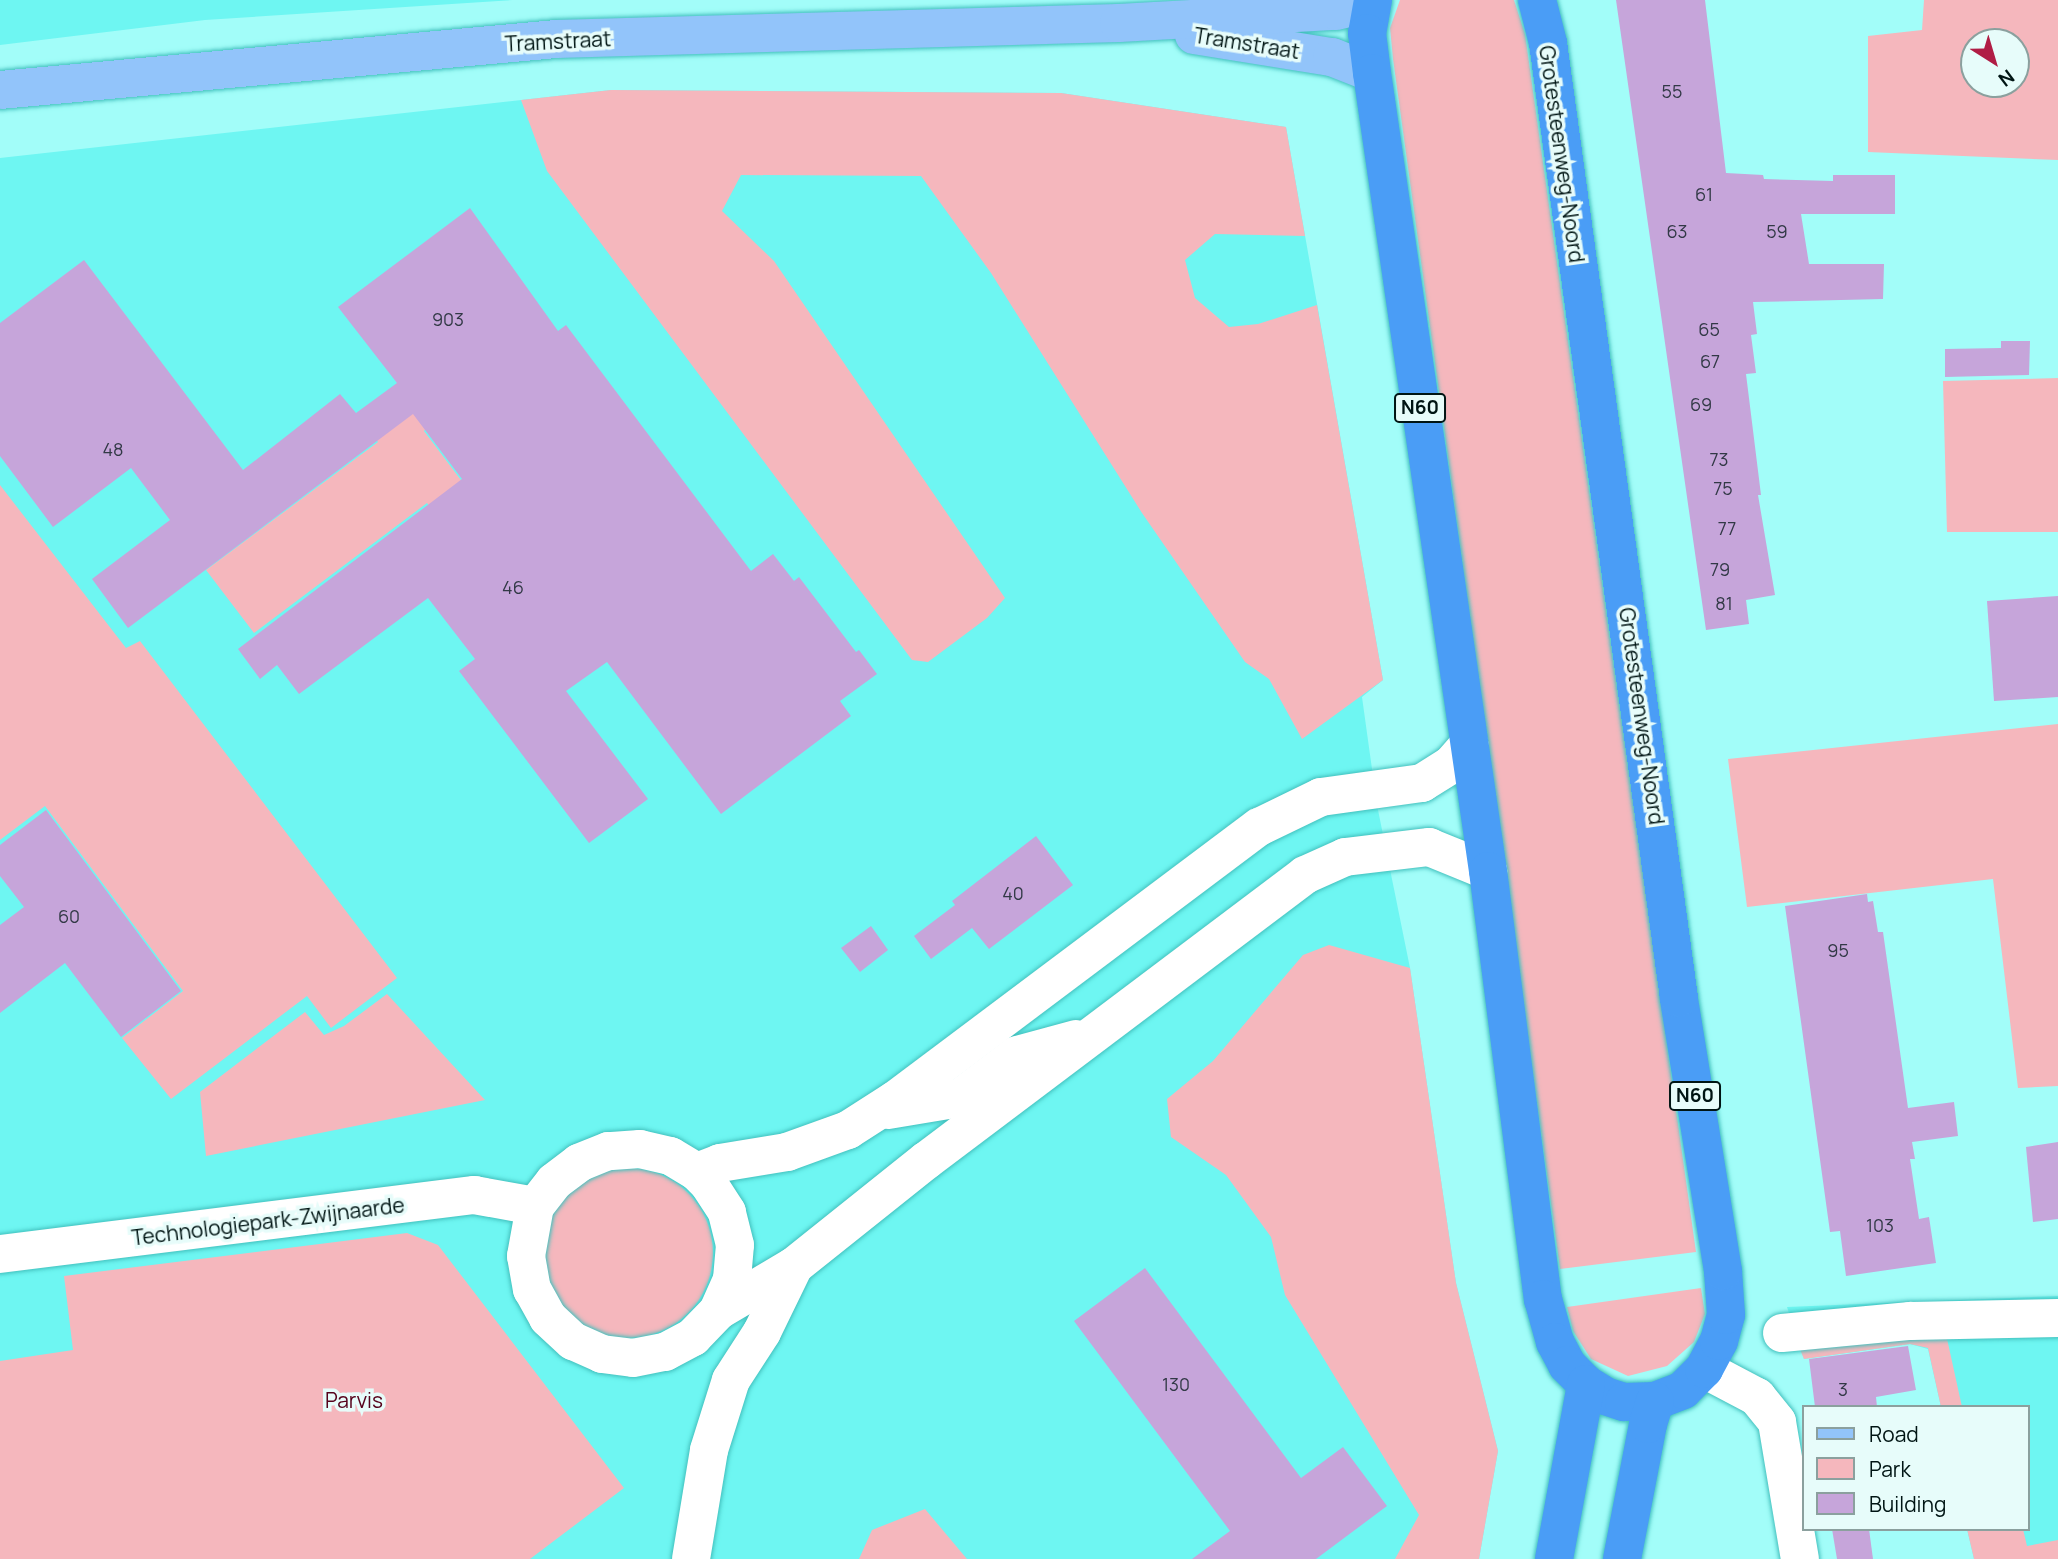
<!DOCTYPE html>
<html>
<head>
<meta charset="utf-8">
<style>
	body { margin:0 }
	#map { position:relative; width:2058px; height:1559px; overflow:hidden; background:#a2fdf9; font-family:Manrope,sans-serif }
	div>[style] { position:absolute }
	.built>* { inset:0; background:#6ef6f2 }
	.green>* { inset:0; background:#f5b7bd }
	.round { border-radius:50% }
	.building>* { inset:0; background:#c6a5da }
	.roads { filter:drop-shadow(0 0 2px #42c0bd) drop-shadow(0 0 2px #42c0bd) }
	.minor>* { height:38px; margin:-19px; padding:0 19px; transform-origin:19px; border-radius:19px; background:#fff }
	.major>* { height:38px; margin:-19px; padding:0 19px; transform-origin:19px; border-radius:19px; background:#92c4fa }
	.highway>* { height:38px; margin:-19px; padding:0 19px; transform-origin:19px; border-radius:19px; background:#4a9df6 }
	span { translate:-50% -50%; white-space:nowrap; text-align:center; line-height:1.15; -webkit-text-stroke:7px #e7fcfa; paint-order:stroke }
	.number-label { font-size:18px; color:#323946 }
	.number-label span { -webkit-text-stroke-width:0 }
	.shield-label span { padding:2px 5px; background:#e7fcfa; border:2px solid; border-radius:5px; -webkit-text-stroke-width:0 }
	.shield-label { font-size:19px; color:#001514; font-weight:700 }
	.street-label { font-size:21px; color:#001514 }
	.park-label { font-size:21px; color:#56031c }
	.legend { position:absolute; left:1802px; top:1405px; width:228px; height:126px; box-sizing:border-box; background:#e7fcfa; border:2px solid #8ba09e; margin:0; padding:9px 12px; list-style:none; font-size:21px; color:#001514 }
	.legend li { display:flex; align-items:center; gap:14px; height:35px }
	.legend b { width:35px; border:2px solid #8ba09e }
	.north { position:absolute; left:1960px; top:28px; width:70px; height:70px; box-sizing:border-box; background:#e7fcfa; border:2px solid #8ba09e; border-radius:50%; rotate:143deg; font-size:19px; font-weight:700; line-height:28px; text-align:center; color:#001514 }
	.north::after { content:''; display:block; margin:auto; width:24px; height:32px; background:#b01d45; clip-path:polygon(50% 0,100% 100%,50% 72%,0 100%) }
</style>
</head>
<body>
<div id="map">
	<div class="built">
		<i style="clip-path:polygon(0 0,513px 0,205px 20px,0 45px)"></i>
		<i style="clip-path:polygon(611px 90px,1061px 93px,1286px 127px,1383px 680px,1362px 697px,1377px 805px,1410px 968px,1456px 1283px,1498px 1451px,1479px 1559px,0 1559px,0 158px)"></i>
		<i style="clip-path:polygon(2058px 1296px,2058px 1559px,1974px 1559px,1967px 1529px,2028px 1529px,2028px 1407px,1941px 1407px,1928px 1349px,1910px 1344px,1804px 1359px,1787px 1307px)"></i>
	</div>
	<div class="green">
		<i style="clip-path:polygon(1400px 0,1514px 0,1525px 34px,1696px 1252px,1560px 1269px,1393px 59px,1390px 28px)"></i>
		<i style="clip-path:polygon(evenodd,1924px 0,2058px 0,2058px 160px,1868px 152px,1868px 36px,1922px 30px,1924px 0,1974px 42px,2016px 42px,2016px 84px,1974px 84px,1974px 42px)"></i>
		<i style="clip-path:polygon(611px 90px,1061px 93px,1286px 127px,1305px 236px,1215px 234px,1185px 260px,1195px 298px,1229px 327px,1258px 324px,1317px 305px,1383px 680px,1302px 739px,1269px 679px,1245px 662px,1142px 513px,991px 273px,921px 176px,741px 175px,722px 211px,774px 261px,1005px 598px,987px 618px,928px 662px,912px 660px,547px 171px,521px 100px)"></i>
		<i style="clip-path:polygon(2058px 378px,2058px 532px,1947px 532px,1943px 381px)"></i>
		<i style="clip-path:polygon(405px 396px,428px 426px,424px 431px,488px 516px,455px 540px,427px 503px,254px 633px,206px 570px,378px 442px,365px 425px)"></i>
		<i style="clip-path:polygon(0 485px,126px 648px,140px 641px,397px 978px,331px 1028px,307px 996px,171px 1099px,122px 1038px,183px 991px,45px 806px,0 840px)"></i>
		<i style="clip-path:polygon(2058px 724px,2058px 1086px,2018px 1088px,1993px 879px,1747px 907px,1728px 759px)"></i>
		<i style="clip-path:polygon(1329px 945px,1410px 968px,1456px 1283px,1498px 1451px,1479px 1559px,1395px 1559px,1419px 1515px,1285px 1295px,1271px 1237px,1226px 1175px,1171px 1137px,1167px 1099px,1213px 1061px,1303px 955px)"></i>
		<i style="clip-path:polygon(387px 994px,485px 1100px,206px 1156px,200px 1092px,305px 1012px,324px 1035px,344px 1026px)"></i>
		<i class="round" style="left:543px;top:1168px;width:170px;height:170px"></i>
		<i style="clip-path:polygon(407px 1233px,438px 1245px,624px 1488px,530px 1559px,0 1559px,0 1361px,73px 1350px,64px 1276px)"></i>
		<i style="clip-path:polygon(1701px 1288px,1705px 1314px,1694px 1342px,1667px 1366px,1628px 1376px,1591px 1359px,1573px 1331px,1567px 1307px)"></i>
		<i style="clip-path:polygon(1946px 1334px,1962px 1407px,1941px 1407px,1928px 1348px,1910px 1344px,1804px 1359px,1799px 1347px)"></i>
		<i style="clip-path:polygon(925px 1509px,967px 1559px,859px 1559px,872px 1530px)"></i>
		<i style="clip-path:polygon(1967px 1529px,2023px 1529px,2027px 1546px,2058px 1540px,2058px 1559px,1974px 1559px)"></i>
	</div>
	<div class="building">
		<i style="clip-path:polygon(1616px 0,1705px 0,1726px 173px,1763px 175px,1764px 179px,1833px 181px,1833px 175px,1895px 175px,1895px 214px,1801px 214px,1809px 264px,1884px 264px,1883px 299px,1753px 302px,1757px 334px,1751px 335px,1756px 373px,1746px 374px,1761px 495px,1758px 495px,1775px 595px,1746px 600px,1749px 624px,1706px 630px)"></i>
		<i style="clip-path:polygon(470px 208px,558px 331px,566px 325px,751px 571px,773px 554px,794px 581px,799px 577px,856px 652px,859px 650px,877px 674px,840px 701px,851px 716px,721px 814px,607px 662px,566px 691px,648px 799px,589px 843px,459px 671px,475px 659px,428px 598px,299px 694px,277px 665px,260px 679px,238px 649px,462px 479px,413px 414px,128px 628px,92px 579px,170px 520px,131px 468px,53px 527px,0 456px,0 323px,84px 260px,243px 470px,340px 394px,356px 413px,397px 383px,338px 307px)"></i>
		<i style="clip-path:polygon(2001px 341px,2030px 341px,2029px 375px,1945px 377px,1945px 349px,2001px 348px)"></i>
		<i style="clip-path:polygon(2058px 596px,2058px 697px,1994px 701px,1987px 601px)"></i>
		<i style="clip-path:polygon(46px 810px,181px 991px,121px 1037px,65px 963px,0 1013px,0 925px,24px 907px,0 876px,0 845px)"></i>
		<i style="clip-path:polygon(1036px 836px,1073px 885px,989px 949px,972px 928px,931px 959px,914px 936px,955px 905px,952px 901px)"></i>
		<i style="clip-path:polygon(1867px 894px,1868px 902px,1873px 901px,1878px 932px,1883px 932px,1908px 1108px,1954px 1102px,1958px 1136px,1912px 1142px,1915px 1159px,1910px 1159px,1919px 1219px,1929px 1217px,1936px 1263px,1846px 1276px,1840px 1231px,1830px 1232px,1785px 906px)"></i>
		<i style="clip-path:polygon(871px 926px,888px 950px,860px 972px,841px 948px)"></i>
		<i style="clip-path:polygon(2058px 1142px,2058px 1219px,2033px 1222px,2026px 1147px)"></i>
		<i style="clip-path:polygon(1145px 1268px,1301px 1478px,1343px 1447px,1387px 1506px,1316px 1559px,1192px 1559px,1230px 1531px,1074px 1321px)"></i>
		<i style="clip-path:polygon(1908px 1346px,1916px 1390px,1876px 1397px,1877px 1407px,1815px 1407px,1809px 1359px)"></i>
		<i style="clip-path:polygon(1832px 1529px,1869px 1529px,1873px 1559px,1837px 1559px)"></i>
	</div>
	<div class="roads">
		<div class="minor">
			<i style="left:888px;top:1110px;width:73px;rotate:-9.5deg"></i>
			<i style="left:960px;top:1098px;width:71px;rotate:-37deg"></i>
			<i style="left:1017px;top:1055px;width:61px;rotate:-15.2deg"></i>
			<i style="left:697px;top:1172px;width:25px;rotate:-21deg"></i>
			<i style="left:720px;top:1163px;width:68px;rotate:-9.3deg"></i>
			<i style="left:787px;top:1152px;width:65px;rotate:-19.8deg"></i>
			<i style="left:848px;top:1130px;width:56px;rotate:-32.6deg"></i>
			<i style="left:895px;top:1100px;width:455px;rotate:-36.9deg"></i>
			<i style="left:1259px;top:827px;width:69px;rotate:-25.8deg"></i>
			<i style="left:1321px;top:797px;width:102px;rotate:-7.9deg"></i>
			<i style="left:1422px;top:783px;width:34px;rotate:-32deg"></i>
			<i style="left:1451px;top:765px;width:28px;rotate:-49deg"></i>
			<i style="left:0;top:1254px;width:478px;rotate:-7.1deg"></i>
			<i style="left:474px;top:1195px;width:62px;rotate:10.2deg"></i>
			<i style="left:718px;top:1311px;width:35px;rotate:-66deg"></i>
			<i style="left:732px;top:1279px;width:34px;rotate:-85deg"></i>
			<i style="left:735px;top:1245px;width:34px;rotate:-104deg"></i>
			<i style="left:727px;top:1212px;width:33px;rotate:-123deg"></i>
			<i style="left:709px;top:1184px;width:17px;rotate:-135deg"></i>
			<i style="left:697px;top:1172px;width:31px;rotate:-149deg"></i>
			<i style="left:670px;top:1156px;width:31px;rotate:-167deg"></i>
			<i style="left:640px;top:1149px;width:32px;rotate:176deg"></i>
			<i style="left:608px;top:1151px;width:31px;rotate:158deg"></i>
			<i style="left:579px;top:1163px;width:31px;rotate:143deg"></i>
			<i style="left:554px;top:1182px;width:31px;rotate:128deg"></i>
			<i style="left:535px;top:1206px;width:51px;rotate:100.2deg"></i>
			<i style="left:526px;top:1256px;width:34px;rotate:80deg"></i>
			<i style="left:532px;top:1289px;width:33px;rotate:61deg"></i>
			<i style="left:548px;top:1318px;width:34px;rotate:43deg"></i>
			<i style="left:573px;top:1341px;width:32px;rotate:24deg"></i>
			<i style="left:602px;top:1354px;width:31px;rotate:7deg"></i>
			<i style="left:633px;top:1358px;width:33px;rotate:-11deg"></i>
			<i style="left:665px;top:1352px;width:32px;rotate:-28deg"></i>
			<i style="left:693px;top:1337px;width:36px;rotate:-46deg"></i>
			<i style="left:718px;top:1311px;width:88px;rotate:-30.6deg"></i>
			<i style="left:794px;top:1266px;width:170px;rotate:-38.6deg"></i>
			<i style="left:927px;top:1160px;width:473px;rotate:-37deg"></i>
			<i style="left:1305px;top:875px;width:44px;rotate:-24.2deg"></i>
			<i style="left:1345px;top:857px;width:85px;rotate:-6.8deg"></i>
			<i style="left:1429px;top:847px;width:64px;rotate:22.1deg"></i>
			<i style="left:1782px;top:1333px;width:129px;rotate:-5.4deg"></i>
			<i style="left:1910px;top:1321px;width:148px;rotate:-1.2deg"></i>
			<i style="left:1704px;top:1369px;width:60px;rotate:27.8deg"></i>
			<i style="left:1757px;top:1397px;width:32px;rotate:51deg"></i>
			<i style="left:1777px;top:1422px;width:139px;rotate:80.5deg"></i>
			<i style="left:691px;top:1559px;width:110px;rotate:-80.6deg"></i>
			<i style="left:709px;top:1450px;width:73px;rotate:-72.6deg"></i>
			<i style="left:731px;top:1380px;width:57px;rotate:-57.1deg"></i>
			<i style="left:762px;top:1332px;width:73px;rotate:-64.1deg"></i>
		</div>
		<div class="major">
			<i style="left:1194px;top:35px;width:140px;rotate:9.1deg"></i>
			<i style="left:1332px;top:57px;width:43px;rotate:21.8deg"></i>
			<i style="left:0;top:90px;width:558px;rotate:-5.24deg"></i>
			<i style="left:556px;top:39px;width:563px;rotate:-1.63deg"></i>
			<i style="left:1119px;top:23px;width:217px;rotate:-3.2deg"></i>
			<i style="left:1336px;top:11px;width:37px;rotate:-13deg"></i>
		</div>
		<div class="highway">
			<i style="left:1373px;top:0;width:34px;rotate:100deg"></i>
			<i style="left:1367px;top:33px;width:40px;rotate:82.9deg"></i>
			<i style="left:1372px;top:73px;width:806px;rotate:81.73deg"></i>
			<i style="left:1488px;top:871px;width:432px;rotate:82.7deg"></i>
			<i style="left:1543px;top:1299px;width:45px;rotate:74.4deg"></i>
			<i style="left:1555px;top:1342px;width:26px;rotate:62deg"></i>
			<i style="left:1567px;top:1365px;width:27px;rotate:45deg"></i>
			<i style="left:1586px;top:1384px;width:22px;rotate:32deg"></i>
			<i style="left:1605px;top:1396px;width:20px;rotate:18deg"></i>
			<i style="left:1624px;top:1402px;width:31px;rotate:-2deg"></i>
			<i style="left:1655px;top:1401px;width:30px;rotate:-21deg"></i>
			<i style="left:1683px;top:1390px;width:30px;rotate:-45deg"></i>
			<i style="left:1704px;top:1369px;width:32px;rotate:-62deg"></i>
			<i style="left:1719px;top:1341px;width:27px;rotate:-75deg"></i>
			<i style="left:1726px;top:1315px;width:44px;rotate:-93.9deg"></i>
			<i style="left:1723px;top:1271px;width:277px;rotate:-99.2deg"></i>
			<i style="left:1679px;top:998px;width:964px;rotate:-97.81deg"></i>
			<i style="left:1548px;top:43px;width:44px;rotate:-104.3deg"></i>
			<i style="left:1554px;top:1559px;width:178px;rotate:-79.6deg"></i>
			<i style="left:1622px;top:1559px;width:137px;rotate:-79.1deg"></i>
			<i style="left:1648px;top:1424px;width:24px;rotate:-73deg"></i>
		</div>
	</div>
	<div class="number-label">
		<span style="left:1672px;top:91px">55</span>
		<span style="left:1704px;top:194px">61</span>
		<span style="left:1677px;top:231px">63</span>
		<span style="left:1777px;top:231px">59</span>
		<span style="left:448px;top:319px">903</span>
		<span style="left:1709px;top:329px">65</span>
		<span style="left:1710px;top:361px">67</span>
		<span style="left:1701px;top:404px">69</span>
		<span style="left:113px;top:449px">48</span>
		<span style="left:1719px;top:459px">73</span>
		<span style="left:1723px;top:488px">75</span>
		<span style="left:1727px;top:528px">77</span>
		<span style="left:1720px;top:569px">79</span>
		<span style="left:513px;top:587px">46</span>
		<span style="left:1724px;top:603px">81</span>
		<span style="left:1013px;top:893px">40</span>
		<span style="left:69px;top:916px">60</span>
		<span style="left:1838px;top:950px">95</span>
		<span style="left:1880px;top:1225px">103</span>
		<span style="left:1176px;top:1384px">130</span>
		<span style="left:1843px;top:1389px">3</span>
	</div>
	<div class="shield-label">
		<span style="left:1420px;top:408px">N60</span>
		<span style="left:1695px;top:1096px">N60</span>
	</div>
	<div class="street-label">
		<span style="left:558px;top:41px;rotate:-3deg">Tramstraat</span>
		<span style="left:1247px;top:43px;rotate:9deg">Tramstraat</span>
		<span style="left:1562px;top:154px;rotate:82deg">Grotesteenweg-Noord</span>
		<span style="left:1642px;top:716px;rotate:82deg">Grotesteenweg-Noord</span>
		<span style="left:268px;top:1221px;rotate:-7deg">Technologiepark-Zwijnaarde</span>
	</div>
	<div class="park-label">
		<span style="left:354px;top:1400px">Parvis</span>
	</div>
	<ul class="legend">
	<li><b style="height:9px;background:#92c4fa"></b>Road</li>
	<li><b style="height:19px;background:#f5b7bd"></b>Park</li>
	<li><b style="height:19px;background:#c6a5da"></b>Building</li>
	</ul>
	<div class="north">N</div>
</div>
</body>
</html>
